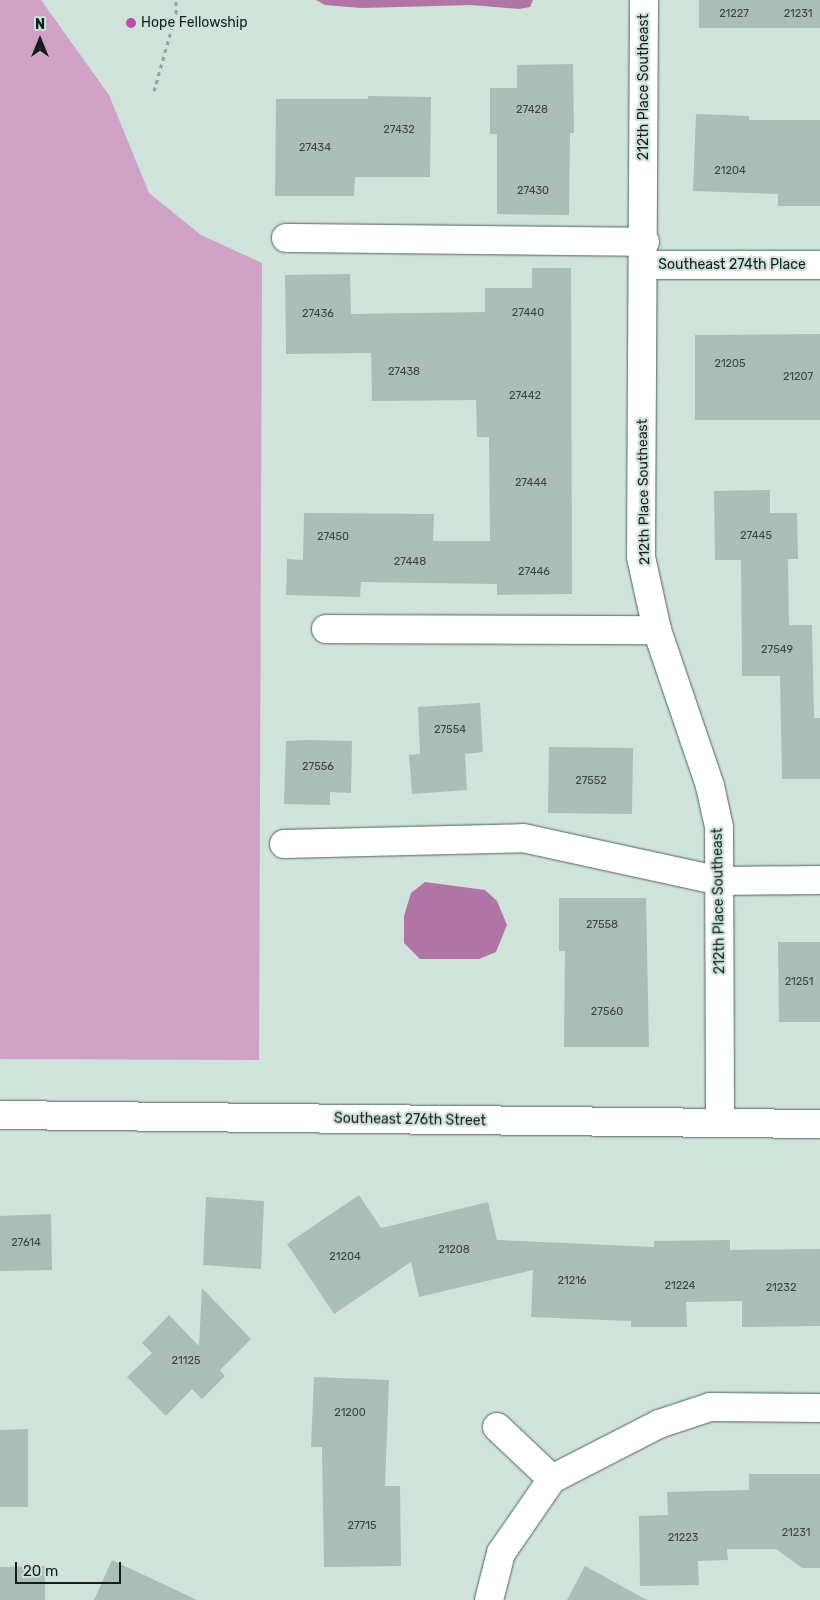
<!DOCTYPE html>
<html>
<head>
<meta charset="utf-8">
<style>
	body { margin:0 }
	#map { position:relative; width:820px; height:1600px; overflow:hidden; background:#d0e4dc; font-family:Rubik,sans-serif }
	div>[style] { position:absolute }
	.green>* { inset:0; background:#cfa2c6 }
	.water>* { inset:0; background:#b075a5 }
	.building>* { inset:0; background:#abbeb7 }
	.path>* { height:3px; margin-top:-1.5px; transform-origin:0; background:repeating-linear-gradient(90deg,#95a59e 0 4px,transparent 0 8px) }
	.roads { filter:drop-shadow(0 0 1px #50615b) drop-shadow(0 0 1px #50615b) }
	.minor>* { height:28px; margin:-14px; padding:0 14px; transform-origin:14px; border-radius:14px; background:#fff }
	.dots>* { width:14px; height:14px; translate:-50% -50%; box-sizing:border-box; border:2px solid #d0e4dc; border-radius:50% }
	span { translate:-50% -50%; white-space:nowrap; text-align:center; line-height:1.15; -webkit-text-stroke:4.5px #d0e4dc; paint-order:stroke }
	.number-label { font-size:11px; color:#3b4541 }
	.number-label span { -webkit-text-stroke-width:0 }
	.poi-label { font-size:14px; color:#161d1a }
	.left { translate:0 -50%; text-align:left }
	.street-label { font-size:14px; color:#161d1a }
	.north { position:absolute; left:15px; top:15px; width:50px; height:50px; -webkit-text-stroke:4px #d0e4dc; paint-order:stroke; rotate:0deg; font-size:14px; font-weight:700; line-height:20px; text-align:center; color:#161d1a }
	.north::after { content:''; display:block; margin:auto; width:18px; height:22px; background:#161d1a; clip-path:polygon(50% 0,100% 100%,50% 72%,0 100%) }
	.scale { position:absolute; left:15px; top:1562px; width:106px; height:22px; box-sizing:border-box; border:2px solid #161d1a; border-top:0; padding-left:6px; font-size:15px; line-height:18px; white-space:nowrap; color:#161d1a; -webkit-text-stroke:4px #d0e4dc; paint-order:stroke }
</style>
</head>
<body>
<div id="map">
	<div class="green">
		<i style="clip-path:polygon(0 0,41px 0,109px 95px,149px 193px,201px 235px,262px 263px,259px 1060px,0 1059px)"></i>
	</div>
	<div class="water">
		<i style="clip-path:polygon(316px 0,533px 0,530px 7px,519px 9px,471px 5px,362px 8px,325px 5px)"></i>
		<i style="clip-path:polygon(425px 882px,485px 890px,497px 901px,507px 925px,496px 952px,479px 959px,420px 959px,404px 943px,404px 916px,411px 893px)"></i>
	</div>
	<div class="building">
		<i style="clip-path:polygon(699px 0,820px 0,820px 28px,699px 28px)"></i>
		<i style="clip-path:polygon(573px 64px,574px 133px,570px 133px,569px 215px,497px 214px,497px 134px,490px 134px,490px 88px,517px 88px,517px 65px)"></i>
		<i style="clip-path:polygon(368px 96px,431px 97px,430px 177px,355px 177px,354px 196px,275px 196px,276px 99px,368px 99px)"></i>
		<i style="clip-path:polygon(696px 114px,749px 116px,749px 120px,820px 120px,820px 206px,778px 206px,778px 194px,693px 191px)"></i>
		<i style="clip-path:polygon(532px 268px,571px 268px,572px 594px,497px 595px,497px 584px,361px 582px,360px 597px,286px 595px,287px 559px,303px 560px,304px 513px,434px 514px,433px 541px,490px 541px,489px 437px,477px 437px,476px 400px,372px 401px,371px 353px,286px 354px,285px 275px,350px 274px,351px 314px,485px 312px,485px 288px,532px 288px)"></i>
		<i style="clip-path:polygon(820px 334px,820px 420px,695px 420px,695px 335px)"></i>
		<i style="clip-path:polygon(770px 490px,770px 513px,797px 513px,798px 559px,788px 559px,789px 625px,812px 625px,814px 718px,820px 718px,820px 779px,782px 779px,780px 676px,742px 676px,741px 560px,715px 560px,714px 491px)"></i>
		<i style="clip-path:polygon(480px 703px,483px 752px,465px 754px,467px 790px,412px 794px,409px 755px,420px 754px,418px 707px)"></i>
		<i style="clip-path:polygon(306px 740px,352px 741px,351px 793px,330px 792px,330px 805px,284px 804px,286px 741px)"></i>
		<i style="clip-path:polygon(549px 747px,633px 748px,632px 814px,548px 813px)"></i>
		<i style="clip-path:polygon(559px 898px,646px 898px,649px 1047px,564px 1047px,565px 951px,559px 951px)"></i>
		<i style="clip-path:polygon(778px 942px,820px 942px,820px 1022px,779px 1022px)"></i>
		<i style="clip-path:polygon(359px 1195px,381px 1228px,488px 1202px,497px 1240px,654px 1247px,654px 1241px,730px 1240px,730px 1250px,820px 1249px,820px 1326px,742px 1327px,742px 1301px,686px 1302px,687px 1327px,631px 1327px,631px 1321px,531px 1317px,533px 1270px,419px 1297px,411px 1262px,334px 1314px,287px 1244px)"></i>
		<i style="clip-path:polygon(206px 1197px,264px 1201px,261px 1269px,203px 1265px)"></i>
		<i style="clip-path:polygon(51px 1214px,52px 1270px,0 1271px,0 1216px)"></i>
		<i style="clip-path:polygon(202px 1288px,251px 1339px,220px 1370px,225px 1376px,202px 1399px,192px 1389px,166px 1416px,127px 1377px,152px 1353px,142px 1343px,169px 1315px,199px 1346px)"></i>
		<i style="clip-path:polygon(314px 1377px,389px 1380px,385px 1486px,400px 1486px,401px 1566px,324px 1567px,322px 1447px,311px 1447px)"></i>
		<i style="clip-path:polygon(28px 1429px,28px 1507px,0 1507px,0 1430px)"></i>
		<i style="clip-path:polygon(749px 1474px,820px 1474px,820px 1568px,802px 1568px,776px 1549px,727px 1549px,728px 1560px,698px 1561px,699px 1585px,640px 1586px,639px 1516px,668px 1515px,667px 1492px,749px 1490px)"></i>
		<i style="clip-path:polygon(112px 1560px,197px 1600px,94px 1600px)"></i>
		<i style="clip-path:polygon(45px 1566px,45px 1600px,0 1600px,0 1567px)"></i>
		<i style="clip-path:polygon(585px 1566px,647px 1600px,567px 1600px)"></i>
	</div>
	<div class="path">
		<i style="left:154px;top:91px;width:81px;rotate:-74.2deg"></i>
		<i style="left:176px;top:13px;width:13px;rotate:-90deg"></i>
	</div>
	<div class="roads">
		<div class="minor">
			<i style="left:644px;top:0;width:557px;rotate:90.31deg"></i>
			<i style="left:641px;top:557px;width:75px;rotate:77.6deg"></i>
			<i style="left:657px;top:630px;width:165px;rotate:71.2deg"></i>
			<i style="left:710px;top:786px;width:42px;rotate:77.6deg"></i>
			<i style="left:719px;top:827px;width:296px;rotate:89.8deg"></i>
			<i style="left:286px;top:238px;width:359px;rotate:0.6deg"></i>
			<i style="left:645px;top:265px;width:175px"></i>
			<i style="left:326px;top:629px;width:331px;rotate:0.2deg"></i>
			<i style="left:284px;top:844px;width:239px;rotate:-1.4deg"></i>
			<i style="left:523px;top:838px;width:202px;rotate:12.3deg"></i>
			<i style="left:720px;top:881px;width:100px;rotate:-0.6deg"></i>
			<i style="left:0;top:1115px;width:820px;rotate:0.63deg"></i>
			<i style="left:497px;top:1427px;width:76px;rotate:43.4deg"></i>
			<i style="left:489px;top:1600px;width:49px;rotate:-75.7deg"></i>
			<i style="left:501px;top:1553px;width:90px;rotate:-55.4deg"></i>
			<i style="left:552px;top:1479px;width:120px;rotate:-27.2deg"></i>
			<i style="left:659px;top:1424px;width:54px;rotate:-18.4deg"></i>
			<i style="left:710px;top:1407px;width:110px;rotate:0.5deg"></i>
		</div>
	</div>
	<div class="dots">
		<i style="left:131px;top:23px;background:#bb4dab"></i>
	</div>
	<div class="number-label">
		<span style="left:734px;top:14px">21227</span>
		<span style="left:798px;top:14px">21231</span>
		<span style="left:532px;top:110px">27428</span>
		<span style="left:399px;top:130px">27432</span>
		<span style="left:315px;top:148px">27434</span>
		<span style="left:730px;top:171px">21204</span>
		<span style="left:533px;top:191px">27430</span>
		<span style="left:528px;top:313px">27440</span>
		<span style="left:318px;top:314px">27436</span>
		<span style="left:730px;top:364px">21205</span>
		<span style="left:404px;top:372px">27438</span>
		<span style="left:798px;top:377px">21207</span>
		<span style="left:525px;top:396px">27442</span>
		<span style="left:531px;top:483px">27444</span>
		<span style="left:756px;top:536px">27445</span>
		<span style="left:333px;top:537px">27450</span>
		<span style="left:410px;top:562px">27448</span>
		<span style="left:534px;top:572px">27446</span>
		<span style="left:777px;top:650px">27549</span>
		<span style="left:450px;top:730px">27554</span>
		<span style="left:318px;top:767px">27556</span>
		<span style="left:591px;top:781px">27552</span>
		<span style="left:602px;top:925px">27558</span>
		<span style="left:799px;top:982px">21251</span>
		<span style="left:607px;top:1012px">27560</span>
		<span style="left:26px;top:1243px">27614</span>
		<span style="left:454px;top:1250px">21208</span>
		<span style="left:345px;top:1257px">21204</span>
		<span style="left:572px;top:1281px">21216</span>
		<span style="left:680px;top:1286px">21224</span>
		<span style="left:781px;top:1288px">21232</span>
		<span style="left:186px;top:1361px">21125</span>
		<span style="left:350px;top:1413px">21200</span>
		<span style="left:362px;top:1526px">27715</span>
		<span style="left:796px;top:1533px">21231</span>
		<span style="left:683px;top:1538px">21223</span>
	</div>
	<div class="poi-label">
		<span class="left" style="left:141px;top:23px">Hope Fellowship</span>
	</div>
	<div class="street-label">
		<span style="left:644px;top:87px;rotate:-90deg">212th Place Southeast</span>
		<span style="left:732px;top:265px">Southeast 274th Place</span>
		<span style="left:644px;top:492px;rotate:-91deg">212th Place Southeast</span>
		<span style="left:719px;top:901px;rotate:-91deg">212th Place Southeast</span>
		<span style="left:410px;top:1120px;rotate:1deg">Southeast 276th Street</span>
	</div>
	<div class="north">N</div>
	<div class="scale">20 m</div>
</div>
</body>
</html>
